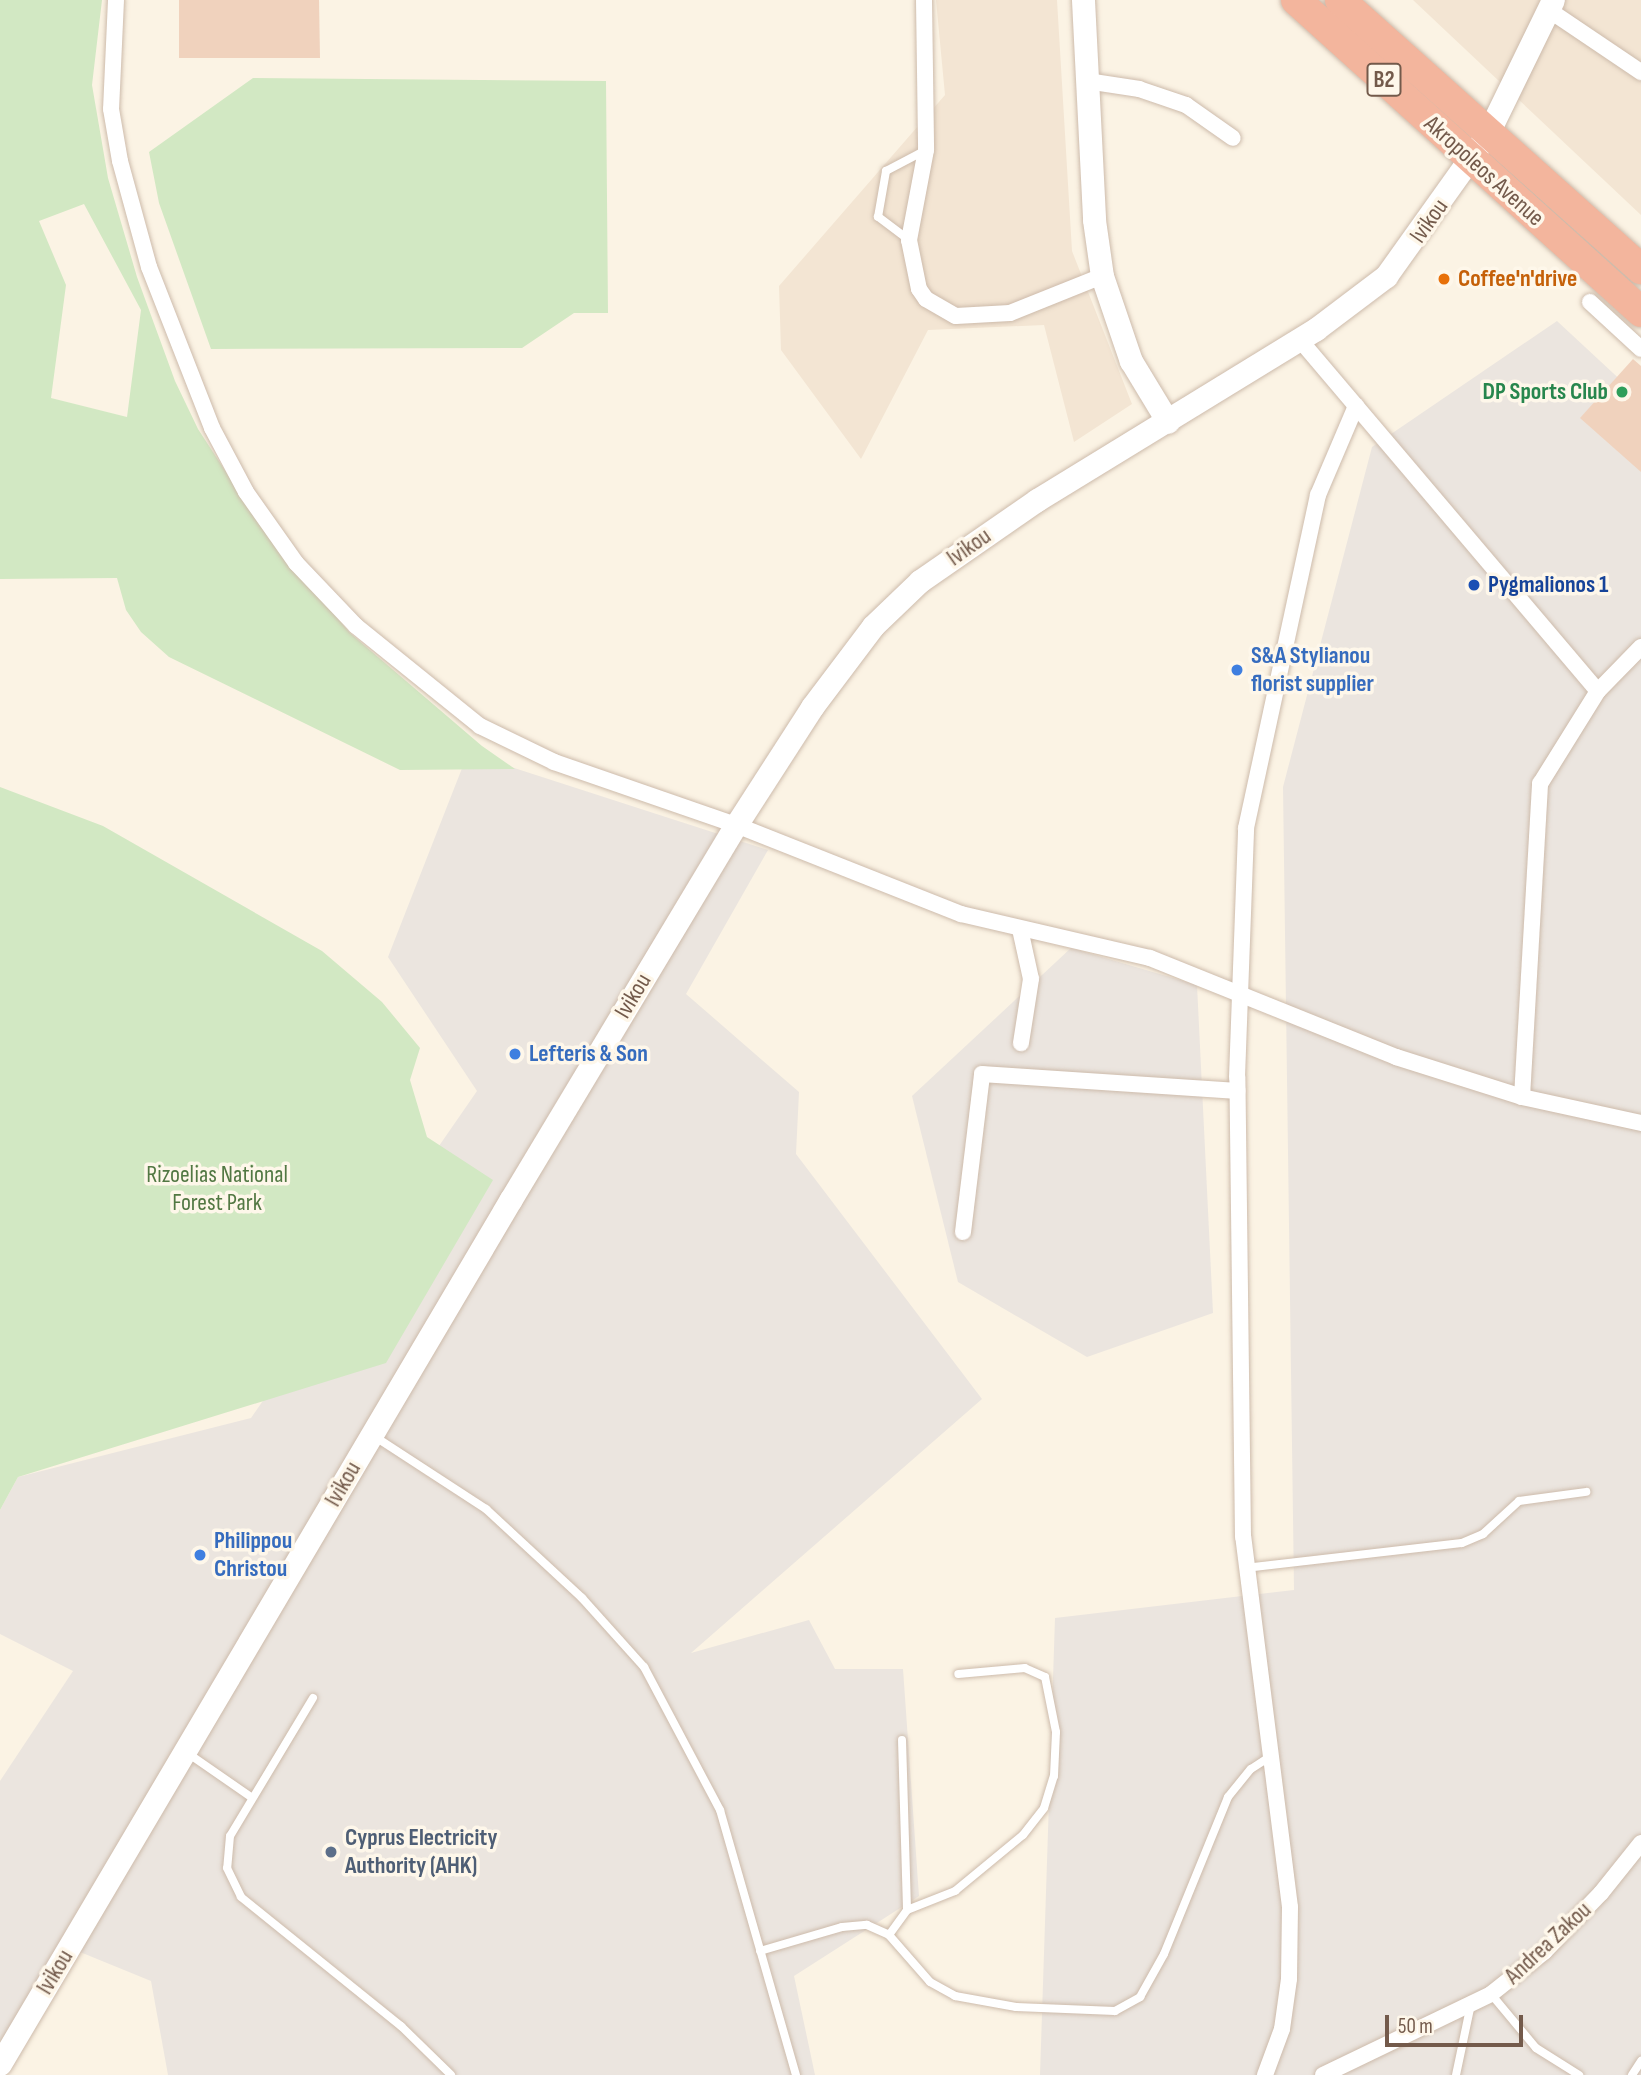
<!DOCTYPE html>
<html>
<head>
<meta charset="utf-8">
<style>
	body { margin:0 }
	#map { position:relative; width:1641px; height:2075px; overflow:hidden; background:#fbf3e4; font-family:"Sofia Sans Condensed",sans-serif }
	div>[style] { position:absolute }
	.residential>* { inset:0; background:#f3e5d3 }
	.industrial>* { inset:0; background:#ebe5df }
	.green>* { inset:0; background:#d2e8c3 }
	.building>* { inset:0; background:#f0d2bd }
	.roads { filter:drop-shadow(0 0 2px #cdbbab) drop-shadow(0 0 2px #cdbbab) }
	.lane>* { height:8px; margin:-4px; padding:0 4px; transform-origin:4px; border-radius:4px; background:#fff }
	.street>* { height:16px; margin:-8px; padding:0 8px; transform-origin:8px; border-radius:8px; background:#fff }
	.secondary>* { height:23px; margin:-11.5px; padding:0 11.5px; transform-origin:11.5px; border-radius:11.5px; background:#fff }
	.highway>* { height:30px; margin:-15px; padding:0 15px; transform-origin:15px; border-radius:15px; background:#f3b59d }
	.dots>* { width:19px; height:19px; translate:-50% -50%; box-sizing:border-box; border:4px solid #fef7ea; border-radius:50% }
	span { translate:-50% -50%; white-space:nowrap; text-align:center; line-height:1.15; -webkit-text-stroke:7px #fef7ea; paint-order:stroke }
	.shield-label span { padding:2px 5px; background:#fef7ea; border:2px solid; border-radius:5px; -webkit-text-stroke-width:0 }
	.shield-label { font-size:23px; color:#735a4b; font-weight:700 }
	.street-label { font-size:24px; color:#735a4b }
	.food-label { font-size:24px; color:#c56008; font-weight:700 }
	.left { translate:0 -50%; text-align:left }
	.leisure-label { font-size:24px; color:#27864d; font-weight:700 }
	.right { translate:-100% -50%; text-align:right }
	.transit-label { font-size:24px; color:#164399; font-weight:700 }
	.shop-label { font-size:24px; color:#366cbe; font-weight:700 }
	.park-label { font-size:24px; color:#527843 }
	.service-label { font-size:24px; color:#4e5e75; font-weight:700 }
	.scale { position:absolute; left:1385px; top:2015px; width:138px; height:32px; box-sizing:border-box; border:4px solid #735a4b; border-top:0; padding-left:9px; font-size:21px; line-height:24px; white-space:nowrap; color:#735a4b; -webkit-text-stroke:5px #fef7ea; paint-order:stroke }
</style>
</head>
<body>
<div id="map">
	<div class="residential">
		<i style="clip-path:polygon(936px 0,1057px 0,1072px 251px,1132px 404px,1074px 442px,1044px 325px,928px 330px,861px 459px,781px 350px,779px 286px,945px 95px)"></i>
		<i style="clip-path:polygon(1413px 0,1641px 0,1641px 215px)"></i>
	</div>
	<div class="industrial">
		<i style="clip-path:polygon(1557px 321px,1641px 399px,1641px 2075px,1040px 2075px,1055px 1618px,1294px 1590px,1283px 787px,1372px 447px)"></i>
		<i style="clip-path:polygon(468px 753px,768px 850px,686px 994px,799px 1092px,796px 1154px,982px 1399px,691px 1653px,809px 1620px,835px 1669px,903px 1669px,919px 1896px,794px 1976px,815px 2075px,168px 2075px,151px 1981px,80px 1952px,0 2043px,0 1781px,73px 1671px,0 1634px,0 1510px,18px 1477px,251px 1418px,477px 1091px,388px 957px)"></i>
		<i style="clip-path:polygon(1071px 948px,1197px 985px,1213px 1313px,1087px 1357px,958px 1282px,912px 1096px)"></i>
	</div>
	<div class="green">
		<i style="clip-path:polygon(evenodd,0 0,102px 0,92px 85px,108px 178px,137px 277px,175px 381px,198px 429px,269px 538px,350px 633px,482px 746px,515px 769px,400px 770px,169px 657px,141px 632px,126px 610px,117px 578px,0 579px,0 0,84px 204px,141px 310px,127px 417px,51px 398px,66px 285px,39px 221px,84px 204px)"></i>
		<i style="clip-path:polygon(253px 78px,606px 81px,608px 313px,574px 313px,522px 348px,211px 349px,159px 203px,149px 152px)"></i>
		<i style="clip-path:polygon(0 787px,103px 826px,322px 951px,382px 1002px,420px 1048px,410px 1080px,427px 1137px,493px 1180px,386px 1363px,18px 1477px,0 1510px)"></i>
	</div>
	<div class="building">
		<i style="clip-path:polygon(179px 0,319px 0,320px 58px,179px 58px)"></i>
		<i style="clip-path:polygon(1633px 359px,1641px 366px,1641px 472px,1580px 418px)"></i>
	</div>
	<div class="roads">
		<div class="lane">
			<i style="left:909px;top:240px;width:39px;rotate:-143deg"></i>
			<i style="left:878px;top:217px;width:47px;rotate:-80.1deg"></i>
			<i style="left:886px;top:171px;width:43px;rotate:-27.8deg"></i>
			<i style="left:374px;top:1436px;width:134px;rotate:33.1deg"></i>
			<i style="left:486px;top:1509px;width:131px;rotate:42.8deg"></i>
			<i style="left:582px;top:1598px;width:93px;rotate:48.1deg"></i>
			<i style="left:644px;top:1667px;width:162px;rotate:62deg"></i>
			<i style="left:720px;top:1810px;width:276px;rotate:74deg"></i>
			<i style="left:1245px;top:1568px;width:218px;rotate:-6.6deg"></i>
			<i style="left:1462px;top:1543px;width:23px;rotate:-23deg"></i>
			<i style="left:1483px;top:1534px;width:49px;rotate:-42.5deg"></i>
			<i style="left:1519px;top:1501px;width:68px;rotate:-7.7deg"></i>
			<i style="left:313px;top:1698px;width:161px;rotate:121deg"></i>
			<i style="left:230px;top:1836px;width:32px;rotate:95deg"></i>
			<i style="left:227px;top:1868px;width:32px;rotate:64deg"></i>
			<i style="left:241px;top:1897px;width:206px;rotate:38.9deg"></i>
			<i style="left:401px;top:2026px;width:70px;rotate:44.4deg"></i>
			<i style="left:902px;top:1740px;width:170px;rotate:88.3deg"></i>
			<i style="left:186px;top:1752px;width:79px;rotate:34.7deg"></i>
			<i style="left:889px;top:1935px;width:31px;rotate:-54deg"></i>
			<i style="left:907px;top:1910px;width:52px;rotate:-21.6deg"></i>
			<i style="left:955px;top:1891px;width:88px;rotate:-39.5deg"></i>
			<i style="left:1023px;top:1835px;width:34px;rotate:-52deg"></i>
			<i style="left:1044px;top:1808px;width:34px;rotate:-73deg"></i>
			<i style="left:1054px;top:1776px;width:44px;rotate:-87.4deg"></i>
			<i style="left:1056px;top:1732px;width:56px;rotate:-101.3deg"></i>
			<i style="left:1045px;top:1677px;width:22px;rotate:-156deg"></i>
			<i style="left:1025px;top:1668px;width:67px;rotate:174.9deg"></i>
			<i style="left:760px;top:1951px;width:85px;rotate:-16.3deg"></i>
			<i style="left:842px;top:1927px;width:25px;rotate:-5deg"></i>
			<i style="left:867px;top:1925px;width:24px;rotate:24deg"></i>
			<i style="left:889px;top:1935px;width:62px;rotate:48.9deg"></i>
			<i style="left:930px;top:1982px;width:29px;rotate:29deg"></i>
			<i style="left:955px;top:1996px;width:62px;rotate:10.2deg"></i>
			<i style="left:1016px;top:2007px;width:99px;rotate:2.3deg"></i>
			<i style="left:1115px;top:2011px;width:29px;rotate:-29deg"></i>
			<i style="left:1140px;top:1997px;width:49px;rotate:-60.8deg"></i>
			<i style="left:1164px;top:1954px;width:170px;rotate:-67.8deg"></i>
			<i style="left:1228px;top:1797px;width:36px;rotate:-51deg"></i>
			<i style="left:1251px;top:1769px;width:24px;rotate:-33deg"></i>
			<i style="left:1491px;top:1994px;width:70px;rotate:50.2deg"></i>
			<i style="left:1536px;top:2048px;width:51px;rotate:32.1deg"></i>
			<i style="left:1456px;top:2075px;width:73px;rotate:-78.1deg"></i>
			<i style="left:1632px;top:2075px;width:17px;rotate:-57deg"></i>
		</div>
		<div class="street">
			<i style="left:116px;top:0;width:109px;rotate:92.6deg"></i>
			<i style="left:111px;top:109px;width:53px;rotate:80.2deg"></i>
			<i style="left:120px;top:161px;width:110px;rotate:74.7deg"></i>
			<i style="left:149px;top:267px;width:173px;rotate:68.6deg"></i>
			<i style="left:212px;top:428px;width:72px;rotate:62deg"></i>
			<i style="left:246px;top:492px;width:87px;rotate:54.8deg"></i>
			<i style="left:296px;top:563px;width:87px;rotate:46.4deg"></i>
			<i style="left:356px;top:626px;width:159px;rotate:38.9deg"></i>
			<i style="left:480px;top:726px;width:82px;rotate:25.9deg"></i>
			<i style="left:554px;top:762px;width:193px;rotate:19.1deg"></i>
			<i style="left:736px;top:825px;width:242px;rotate:21.6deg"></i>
			<i style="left:961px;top:914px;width:194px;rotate:13.1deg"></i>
			<i style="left:1150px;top:958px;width:265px;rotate:21.9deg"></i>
			<i style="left:1396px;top:1057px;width:132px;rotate:17.6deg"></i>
			<i style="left:1522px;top:1097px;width:122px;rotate:12.3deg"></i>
			<i style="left:924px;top:0;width:150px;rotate:89.2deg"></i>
			<i style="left:926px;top:150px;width:92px;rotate:100.7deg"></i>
			<i style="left:909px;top:240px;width:50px;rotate:78.5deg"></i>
			<i style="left:919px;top:289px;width:12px;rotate:55deg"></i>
			<i style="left:926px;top:299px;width:34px;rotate:30deg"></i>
			<i style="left:956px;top:316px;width:54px;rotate:-3.2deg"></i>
			<i style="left:1010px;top:313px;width:99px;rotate:-21.9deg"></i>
			<i style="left:1549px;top:10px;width:111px;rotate:34deg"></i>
			<i style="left:1087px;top:81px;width:53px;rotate:8.7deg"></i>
			<i style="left:1139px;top:89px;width:50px;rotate:18.8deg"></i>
			<i style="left:1186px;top:105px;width:57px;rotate:35.1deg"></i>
			<i style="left:1590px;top:302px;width:69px;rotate:42.7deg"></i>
			<i style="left:1300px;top:340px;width:460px;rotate:49.7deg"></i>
			<i style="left:1020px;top:929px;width:51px;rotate:77.6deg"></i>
			<i style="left:1031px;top:979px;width:65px;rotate:98.9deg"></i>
			<i style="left:1522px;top:1097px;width:314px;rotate:-86.7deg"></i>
			<i style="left:1540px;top:784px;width:110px;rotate:-58.1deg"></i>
			<i style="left:1598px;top:691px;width:62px;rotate:-45.7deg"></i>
			<i style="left:963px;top:1232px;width:159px;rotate:-83.1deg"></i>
			<i style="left:982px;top:1074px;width:256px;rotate:3.8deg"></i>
			<i style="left:1265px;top:2075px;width:49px;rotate:-69.7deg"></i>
			<i style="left:1282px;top:2029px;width:50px;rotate:-82deg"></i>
			<i style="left:1289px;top:1979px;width:72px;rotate:-89.2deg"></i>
			<i style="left:1290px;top:1907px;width:373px;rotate:-97.2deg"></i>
			<i style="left:1243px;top:1537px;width:460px;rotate:-90.7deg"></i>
			<i style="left:1237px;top:1077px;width:249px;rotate:-87.9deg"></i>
			<i style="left:1246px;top:828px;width:341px;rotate:-77.8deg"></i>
			<i style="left:1318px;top:495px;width:97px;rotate:-66.9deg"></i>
			<i style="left:1323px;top:2075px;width:187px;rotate:-25.7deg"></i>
			<i style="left:1491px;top:1994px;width:68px;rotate:-38.4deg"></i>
			<i style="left:1544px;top:1952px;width:82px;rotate:-46deg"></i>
			<i style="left:1601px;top:1893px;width:64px;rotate:-51.3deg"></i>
		</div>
		<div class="secondary">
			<i style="left:1083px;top:0;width:220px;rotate:87.1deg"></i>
			<i style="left:1094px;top:220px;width:57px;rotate:81.9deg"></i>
			<i style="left:1102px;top:276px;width:90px;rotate:71.2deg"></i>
			<i style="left:1131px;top:361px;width:71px;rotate:58.8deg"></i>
			<i style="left:0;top:2064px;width:1005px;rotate:-59.43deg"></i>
			<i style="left:511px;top:1199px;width:436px;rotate:-59deg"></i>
			<i style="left:736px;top:825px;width:140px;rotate:-57.2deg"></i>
			<i style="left:812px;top:707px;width:101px;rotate:-53deg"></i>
			<i style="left:873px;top:626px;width:65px;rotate:-43.8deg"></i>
			<i style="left:920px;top:581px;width:142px;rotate:-34.7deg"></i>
			<i style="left:1037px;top:500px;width:327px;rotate:-31.5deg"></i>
			<i style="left:1316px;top:329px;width:88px;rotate:-37.1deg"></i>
			<i style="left:1386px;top:276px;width:176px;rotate:-54.5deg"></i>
			<i style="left:1488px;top:133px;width:148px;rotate:-64deg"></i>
		</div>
		<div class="highway">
			<i style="left:1296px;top:0;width:465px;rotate:42.1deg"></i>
			<i style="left:1340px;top:0;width:404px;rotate:41.8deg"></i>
		</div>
	</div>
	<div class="dots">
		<i style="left:1444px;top:279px;background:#e8710a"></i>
		<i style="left:1622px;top:392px;background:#2e9e5b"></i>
		<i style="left:1474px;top:585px;background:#1a4fb4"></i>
		<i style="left:1237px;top:670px;background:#3f7fe0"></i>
		<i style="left:515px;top:1054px;background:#3f7fe0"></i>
		<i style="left:200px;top:1555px;background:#3f7fe0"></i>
		<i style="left:331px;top:1852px;background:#5c6f8a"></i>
	</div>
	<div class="shield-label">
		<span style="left:1384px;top:80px">B2</span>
	</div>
	<div class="street-label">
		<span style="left:1484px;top:171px;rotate:42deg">Akropoleos Avenue</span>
		<span style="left:1429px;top:221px;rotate:-55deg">Ivikou</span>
		<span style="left:969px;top:547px;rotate:-35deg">Ivikou</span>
		<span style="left:633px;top:996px;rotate:-59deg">Ivikou</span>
		<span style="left:343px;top:1484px;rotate:-60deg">Ivikou</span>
		<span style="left:1548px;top:1943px;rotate:-43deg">Andrea Zakou</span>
		<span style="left:55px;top:1972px;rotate:-59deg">Ivikou</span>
	</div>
	<div class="food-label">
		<span class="left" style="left:1458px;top:279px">Coffee'n'drive</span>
	</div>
	<div class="leisure-label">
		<span class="right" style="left:1608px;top:392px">DP Sports Club</span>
	</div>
	<div class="transit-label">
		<span class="left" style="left:1488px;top:585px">Pygmalionos 1</span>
	</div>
	<div class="shop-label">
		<span class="left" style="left:1251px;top:670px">S&amp;A Stylianou<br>florist supplier</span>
		<span class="left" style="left:529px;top:1054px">Lefteris &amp; Son</span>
		<span class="left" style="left:214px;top:1555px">Philippou<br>Christou</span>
	</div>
	<div class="park-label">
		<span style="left:217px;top:1189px">Rizoelias National<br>Forest Park</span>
	</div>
	<div class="service-label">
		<span class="left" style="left:345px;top:1852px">Cyprus Electricity<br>Authority (AHK)</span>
	</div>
	<div class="scale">50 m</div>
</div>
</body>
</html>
